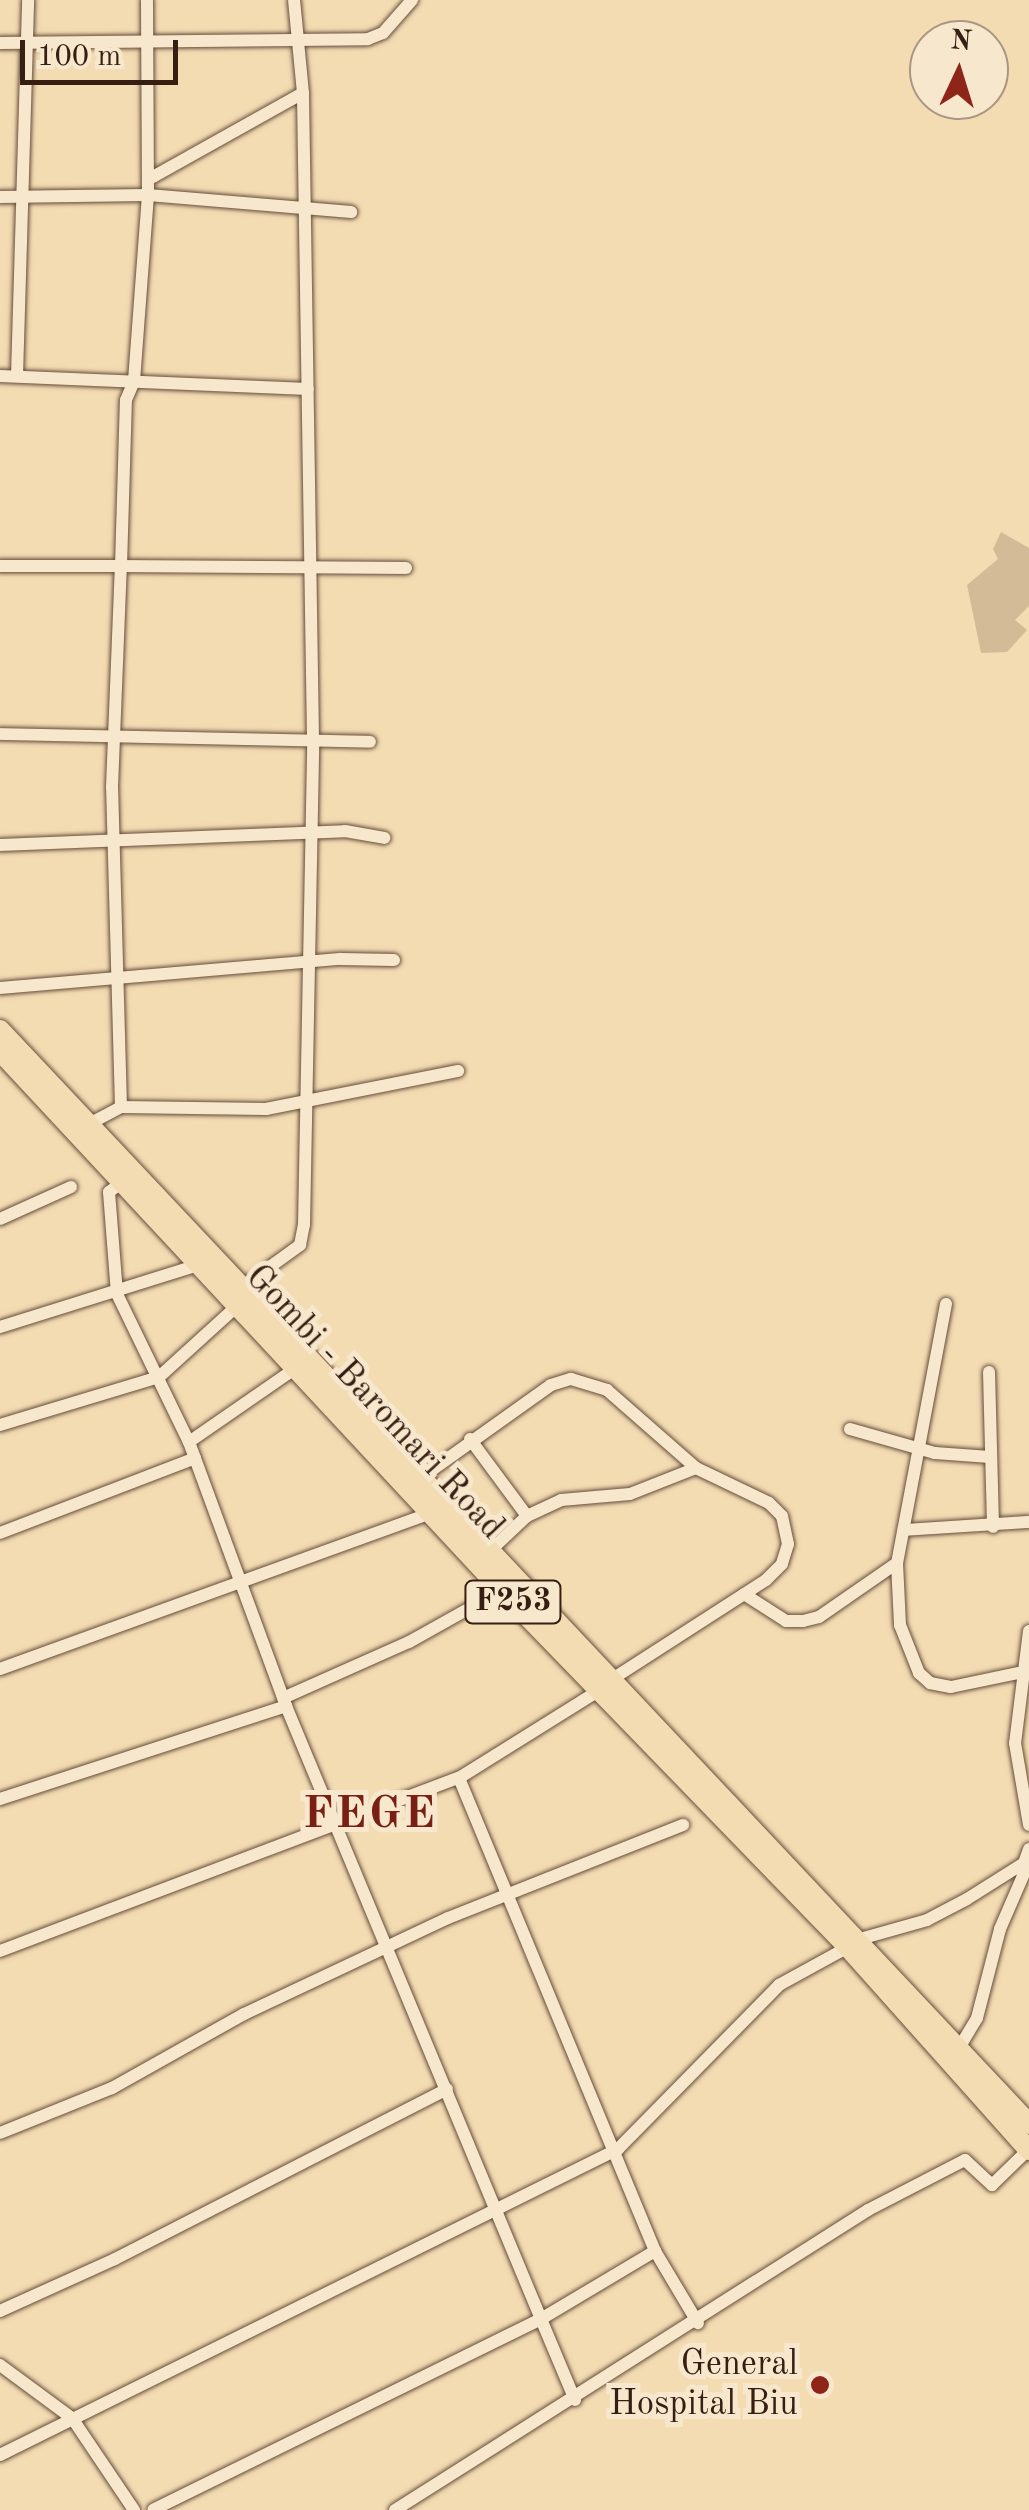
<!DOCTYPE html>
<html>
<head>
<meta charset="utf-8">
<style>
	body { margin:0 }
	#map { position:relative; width:1029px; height:2510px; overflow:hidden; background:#f3dbb2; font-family:"Old Standard TT",serif }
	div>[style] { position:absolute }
	.green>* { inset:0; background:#d3bb97 }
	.roads { filter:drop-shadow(0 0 2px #654d3b) drop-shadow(0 0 2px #654d3b) }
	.street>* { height:12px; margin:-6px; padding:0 6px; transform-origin:6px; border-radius:6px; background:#f7e8cd }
	.primary>* { height:20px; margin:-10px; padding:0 10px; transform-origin:10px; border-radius:10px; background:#f3dbb2 }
	.dots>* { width:28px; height:28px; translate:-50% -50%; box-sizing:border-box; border:5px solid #f7e8cd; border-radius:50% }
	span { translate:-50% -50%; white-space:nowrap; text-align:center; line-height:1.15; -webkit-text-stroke:10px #f7e8cd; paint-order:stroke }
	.shield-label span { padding:2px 8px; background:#f7e8cd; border:2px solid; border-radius:8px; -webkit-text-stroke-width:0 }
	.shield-label { font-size:32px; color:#361e13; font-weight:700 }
	.street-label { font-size:35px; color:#361e13 }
	.poi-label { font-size:35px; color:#361e13 }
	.right { translate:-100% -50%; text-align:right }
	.district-label { font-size:45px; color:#7a1f14; font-weight:700; letter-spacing:2.5px }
	.north { position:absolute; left:909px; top:20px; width:100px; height:100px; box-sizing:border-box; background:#f7e8cd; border:2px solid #aa9783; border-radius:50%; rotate:4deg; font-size:28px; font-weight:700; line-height:40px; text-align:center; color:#361e13 }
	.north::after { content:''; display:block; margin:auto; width:35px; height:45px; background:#8f2418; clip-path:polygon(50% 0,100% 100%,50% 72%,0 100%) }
	.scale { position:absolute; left:20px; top:40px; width:158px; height:45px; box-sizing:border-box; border:5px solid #361e13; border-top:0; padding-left:12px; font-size:30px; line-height:35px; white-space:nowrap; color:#361e13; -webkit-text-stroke:8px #f7e8cd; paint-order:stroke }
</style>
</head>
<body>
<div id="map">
	<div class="green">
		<i style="clip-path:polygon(1001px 532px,1029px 548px,1029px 606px,1015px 620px,1027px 630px,1007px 652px,981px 653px,967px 585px,998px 559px,993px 549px)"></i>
	</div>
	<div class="roads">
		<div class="street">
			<i style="left:0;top:43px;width:368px;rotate:-0.6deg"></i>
			<i style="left:368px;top:39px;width:16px;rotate:-22deg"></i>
			<i style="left:383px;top:33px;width:44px;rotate:-48.7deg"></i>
			<i style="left:149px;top:179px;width:176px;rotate:-29.2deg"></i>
			<i style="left:0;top:197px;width:148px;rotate:-0.8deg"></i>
			<i style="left:148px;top:195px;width:204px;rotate:4.8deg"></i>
			<i style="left:0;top:376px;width:308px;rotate:2.4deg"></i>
			<i style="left:17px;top:376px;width:376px;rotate:-88.3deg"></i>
			<i style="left:0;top:566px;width:121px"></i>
			<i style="left:121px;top:566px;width:166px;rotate:-88.3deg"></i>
			<i style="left:126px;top:400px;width:21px;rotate:-67deg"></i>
			<i style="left:134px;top:381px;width:187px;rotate:-85.7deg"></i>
			<i style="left:148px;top:195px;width:195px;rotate:-90.3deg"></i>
			<i style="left:0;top:734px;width:370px;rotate:1.2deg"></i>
			<i style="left:0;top:845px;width:345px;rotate:-2.3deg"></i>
			<i style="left:345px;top:831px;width:40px;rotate:10deg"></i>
			<i style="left:0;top:988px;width:341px;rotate:-4.9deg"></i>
			<i style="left:340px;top:959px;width:54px;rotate:1.1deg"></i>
			<i style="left:121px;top:1107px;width:320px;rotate:-91.6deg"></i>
			<i style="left:112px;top:787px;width:221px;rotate:-87.7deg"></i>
			<i style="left:121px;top:566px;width:285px;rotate:0.4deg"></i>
			<i style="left:91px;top:1123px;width:34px;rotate:-28deg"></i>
			<i style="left:121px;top:1107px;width:145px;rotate:0.8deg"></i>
			<i style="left:266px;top:1109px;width:196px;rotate:-11.2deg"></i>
			<i style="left:125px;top:1180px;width:20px;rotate:143deg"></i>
			<i style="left:109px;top:1192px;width:102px;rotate:85.5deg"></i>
			<i style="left:117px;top:1294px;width:165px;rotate:64.1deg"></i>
			<i style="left:189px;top:1442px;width:281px;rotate:69.8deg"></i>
			<i style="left:286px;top:1706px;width:664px;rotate:67.41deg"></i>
			<i style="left:541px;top:2319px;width:432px;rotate:153.8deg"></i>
			<i style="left:0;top:1219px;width:78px;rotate:-24.3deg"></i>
			<i style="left:242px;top:1287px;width:72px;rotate:-35.9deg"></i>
			<i style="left:300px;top:1245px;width:20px;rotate:-79deg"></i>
			<i style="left:304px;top:1225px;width:486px;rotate:-88.9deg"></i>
			<i style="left:313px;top:739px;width:646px;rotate:-90.89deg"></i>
			<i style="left:303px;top:93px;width:93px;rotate:-95.5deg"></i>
			<i style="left:946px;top:1304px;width:264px;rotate:100.7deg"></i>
			<i style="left:897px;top:1563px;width:62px;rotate:87.2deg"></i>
			<i style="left:900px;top:1625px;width:52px;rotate:68.4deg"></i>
			<i style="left:919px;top:1673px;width:15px;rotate:42deg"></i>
			<i style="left:930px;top:1683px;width:21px;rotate:11deg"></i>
			<i style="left:951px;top:1687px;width:74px;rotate:-11.8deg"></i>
			<i style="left:0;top:1327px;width:211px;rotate:-17.4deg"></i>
			<i style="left:989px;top:1372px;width:155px;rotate:88.5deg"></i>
			<i style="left:0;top:1425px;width:166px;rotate:-16.8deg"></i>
			<i style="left:159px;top:1377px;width:107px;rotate:-42.3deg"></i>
			<i style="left:850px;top:1429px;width:88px;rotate:15.8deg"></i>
			<i style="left:935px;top:1453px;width:55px;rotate:4.2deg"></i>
			<i style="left:470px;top:1439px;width:96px;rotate:53.5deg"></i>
			<i style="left:189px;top:1442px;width:130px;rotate:-34.7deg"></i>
			<i style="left:422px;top:1477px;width:158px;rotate:-35.5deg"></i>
			<i style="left:551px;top:1385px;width:21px;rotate:-17deg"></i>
			<i style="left:571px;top:1379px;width:38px;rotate:17deg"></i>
			<i style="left:607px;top:1390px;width:118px;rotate:41.2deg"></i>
			<i style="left:696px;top:1468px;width:81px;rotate:25.6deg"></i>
			<i style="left:769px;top:1503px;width:18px;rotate:45deg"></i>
			<i style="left:782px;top:1516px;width:29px;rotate:78deg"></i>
			<i style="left:788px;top:1544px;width:21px;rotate:107deg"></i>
			<i style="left:782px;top:1564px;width:23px;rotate:135deg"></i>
			<i style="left:766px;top:1580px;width:181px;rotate:147.2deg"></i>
			<i style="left:904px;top:1530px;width:125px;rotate:-3.7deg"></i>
			<i style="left:0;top:1533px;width:209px;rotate:-21deg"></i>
			<i style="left:491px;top:1550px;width:50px;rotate:-43.4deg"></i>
			<i style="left:527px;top:1516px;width:38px;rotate:-25deg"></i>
			<i style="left:561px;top:1500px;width:69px;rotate:-5deg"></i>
			<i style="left:630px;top:1494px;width:71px;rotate:-21.5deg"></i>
			<i style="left:744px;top:1594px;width:50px;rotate:32.7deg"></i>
			<i style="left:786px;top:1621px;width:17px"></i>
			<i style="left:803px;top:1621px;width:16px;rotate:-14deg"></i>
			<i style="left:819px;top:1617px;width:95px;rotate:-34.7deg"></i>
			<i style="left:1029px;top:1631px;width:113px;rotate:97.1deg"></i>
			<i style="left:1015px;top:1743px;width:83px;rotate:80.3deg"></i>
			<i style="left:0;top:1669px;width:458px;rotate:-19.9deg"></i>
			<i style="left:283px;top:1698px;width:138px;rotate:-24deg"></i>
			<i style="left:409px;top:1642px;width:107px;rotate:-29.2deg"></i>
			<i style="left:459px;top:1778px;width:512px;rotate:67.49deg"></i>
			<i style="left:0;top:1799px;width:301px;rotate:-18deg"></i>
			<i style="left:860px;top:1939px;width:70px;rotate:-15.8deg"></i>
			<i style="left:927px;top:1920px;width:45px;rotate:-27.7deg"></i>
			<i style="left:967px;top:1899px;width:67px;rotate:-32.3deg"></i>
			<i style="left:1024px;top:1863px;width:15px;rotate:-70deg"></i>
			<i style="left:0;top:1951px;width:491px;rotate:-20.7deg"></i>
			<i style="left:459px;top:1778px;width:164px;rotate:-32deg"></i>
			<i style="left:959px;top:2048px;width:35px;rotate:-59deg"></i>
			<i style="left:977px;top:2018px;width:92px;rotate:-75.5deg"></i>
			<i style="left:1000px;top:1929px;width:73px;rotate:-66.6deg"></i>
			<i style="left:0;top:2133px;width:121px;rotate:-21.9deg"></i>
			<i style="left:112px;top:2088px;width:151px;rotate:-29.3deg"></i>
			<i style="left:244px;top:2014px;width:225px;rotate:-25.2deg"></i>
			<i style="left:448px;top:1918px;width:253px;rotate:-21.6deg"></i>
			<i style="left:0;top:2311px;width:126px;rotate:-24.3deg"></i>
			<i style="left:115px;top:2259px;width:373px;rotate:-27.1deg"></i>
			<i style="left:0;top:2365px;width:89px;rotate:36.4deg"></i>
			<i style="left:72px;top:2418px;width:111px;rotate:56deg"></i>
			<i style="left:575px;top:2400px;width:88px;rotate:-112.8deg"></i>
			<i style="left:541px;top:2319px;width:133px;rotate:-30.8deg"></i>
			<i style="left:655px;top:2251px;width:84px;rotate:59.2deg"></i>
			<i style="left:0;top:2455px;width:690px;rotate:-26.34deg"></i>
			<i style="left:618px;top:2149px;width:230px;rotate:-45.5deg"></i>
			<i style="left:779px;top:1985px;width:79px;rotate:-28.8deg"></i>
			<i style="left:395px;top:2510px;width:560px;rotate:-32.38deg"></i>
			<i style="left:868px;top:2210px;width:109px;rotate:-27.3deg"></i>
			<i style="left:965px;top:2160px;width:37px;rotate:43deg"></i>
			<i style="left:992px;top:2185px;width:52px;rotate:-44.2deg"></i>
		</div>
		<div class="primary">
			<i style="left:0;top:1030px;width:1502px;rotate:46.75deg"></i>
			<i style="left:0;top:1051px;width:737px;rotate:47.04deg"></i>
			<i style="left:502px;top:1590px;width:497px;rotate:45.9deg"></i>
			<i style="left:848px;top:1947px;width:272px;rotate:48.3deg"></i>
		</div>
	</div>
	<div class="dots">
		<i style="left:820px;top:2385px;background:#8f2418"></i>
	</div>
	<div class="shield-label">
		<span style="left:513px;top:1602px">F253</span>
	</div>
	<div class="street-label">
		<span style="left:374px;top:1403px;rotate:47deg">Gombi - Baromari Road</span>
	</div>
	<div class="poi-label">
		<span class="right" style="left:798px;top:2385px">General<br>Hospital Biu</span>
	</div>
	<div class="district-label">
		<span style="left:370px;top:1816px">FEGE</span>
	</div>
	<div class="north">N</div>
	<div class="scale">100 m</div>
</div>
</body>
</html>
